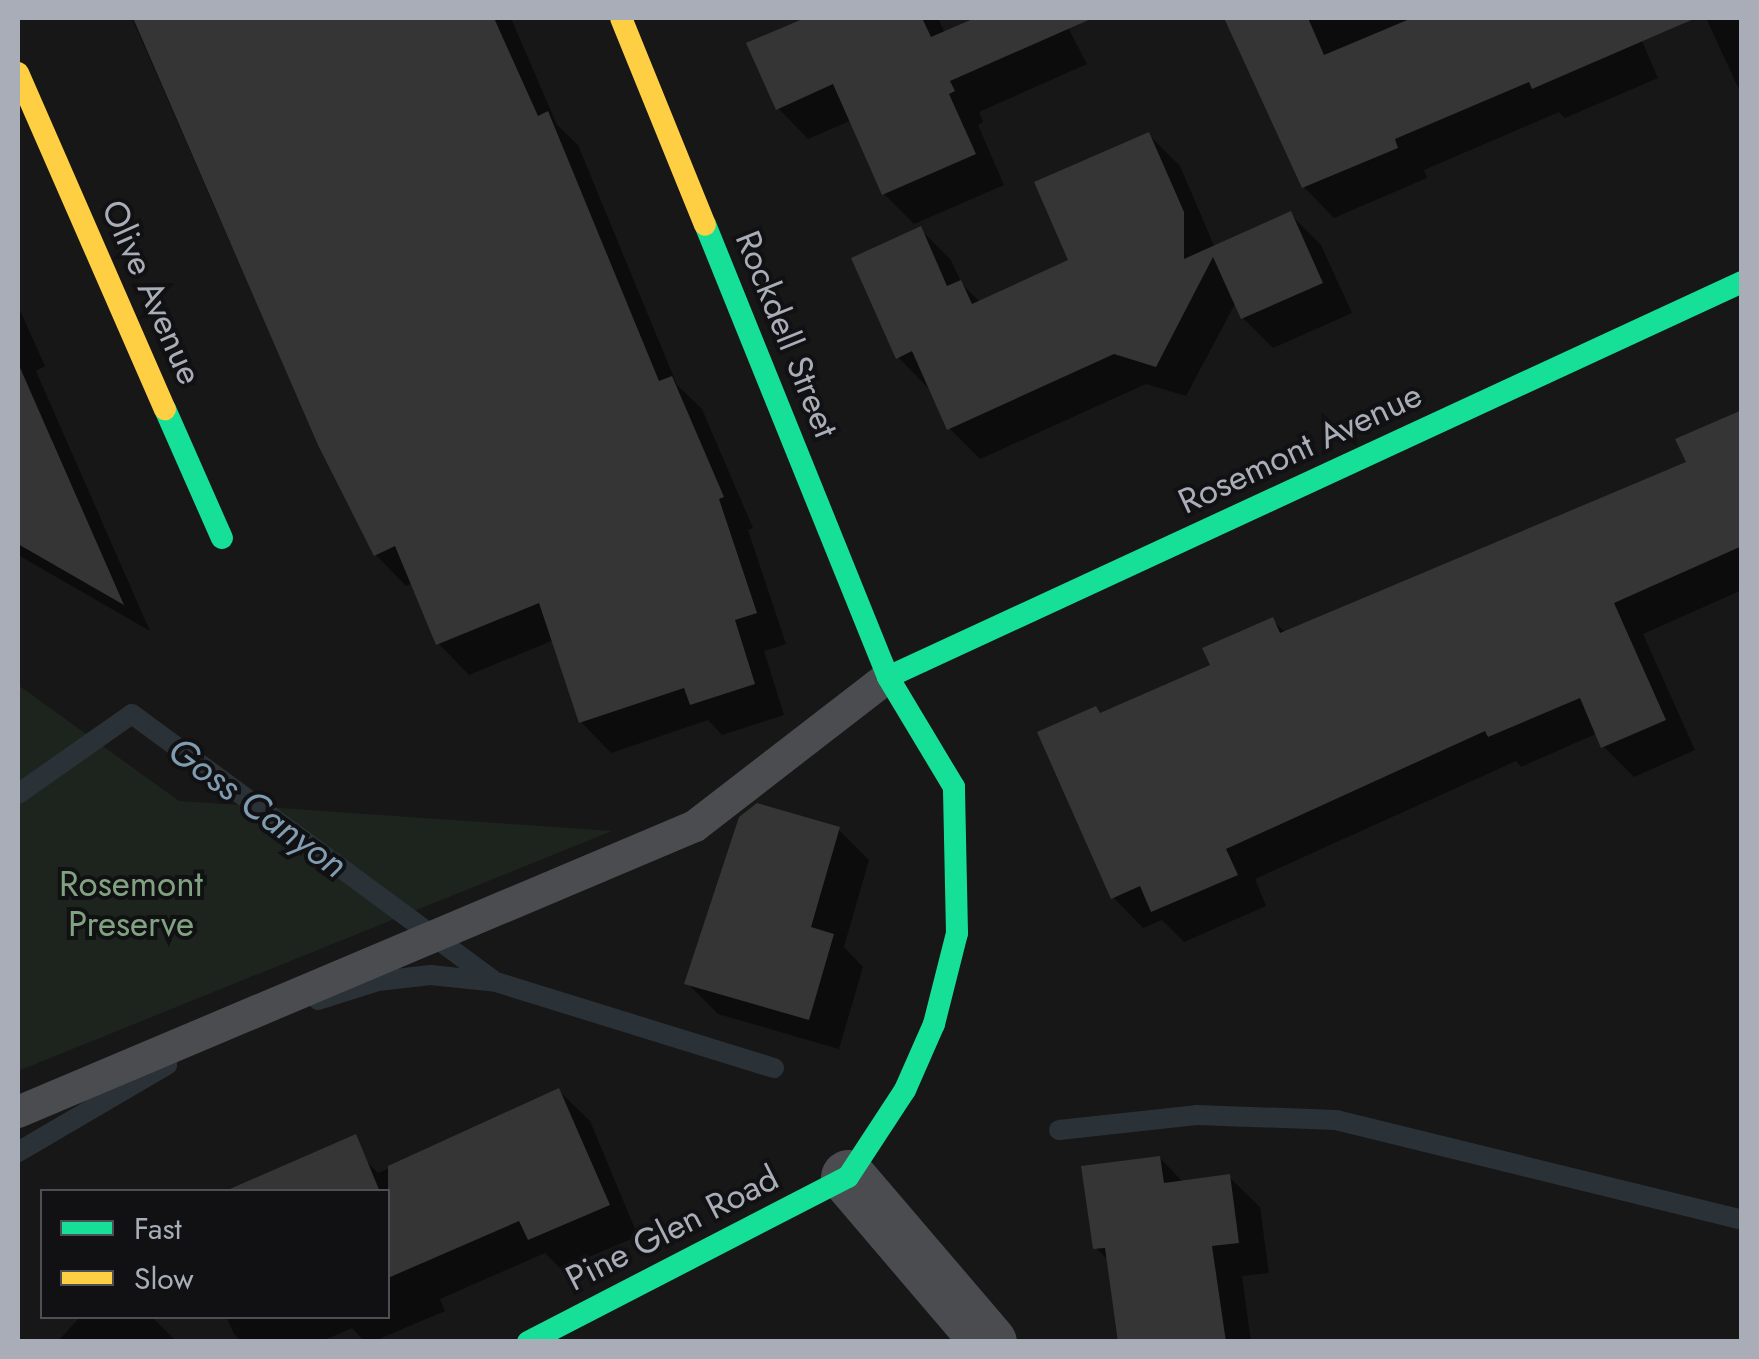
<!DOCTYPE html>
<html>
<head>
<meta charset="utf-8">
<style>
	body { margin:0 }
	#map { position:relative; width:1759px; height:1359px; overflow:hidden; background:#171717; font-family:Jost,sans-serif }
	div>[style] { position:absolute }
	.green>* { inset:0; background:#1d241e }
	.shadow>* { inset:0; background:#0007 }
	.stream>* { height:20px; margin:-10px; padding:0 10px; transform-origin:10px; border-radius:10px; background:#2a3238 }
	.building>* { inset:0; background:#353536 }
	.lane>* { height:32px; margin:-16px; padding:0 16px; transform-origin:16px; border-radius:16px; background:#4b4c50 }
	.street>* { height:55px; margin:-27.5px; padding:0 27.5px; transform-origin:27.5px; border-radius:27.5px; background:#4b4c50 }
	.fast>* { height:22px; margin:-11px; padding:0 11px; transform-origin:11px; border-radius:11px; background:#16e098 }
	.slow>* { height:22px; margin:-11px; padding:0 11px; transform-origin:11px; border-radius:11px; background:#ffcf43 }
	span { translate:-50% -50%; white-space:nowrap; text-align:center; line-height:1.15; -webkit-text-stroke:8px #111113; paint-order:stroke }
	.street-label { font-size:35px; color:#a8adb7 }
	.park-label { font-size:35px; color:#80a281 }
	.water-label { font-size:38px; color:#809cb1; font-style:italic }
	.frame { position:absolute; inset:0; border:20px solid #a8adb7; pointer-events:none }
	.legend { position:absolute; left:40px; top:1189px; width:350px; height:130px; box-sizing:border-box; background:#111113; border:2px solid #4d4f55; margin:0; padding:12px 18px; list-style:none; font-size:30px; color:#a8adb7 }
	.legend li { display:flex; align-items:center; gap:20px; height:50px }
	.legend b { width:50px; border:2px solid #4d4f55 }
</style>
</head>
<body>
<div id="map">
	<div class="green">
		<i style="clip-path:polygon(18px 685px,179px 801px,612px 831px,18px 1071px)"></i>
	</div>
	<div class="shadow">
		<i style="clip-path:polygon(132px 18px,511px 18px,557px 125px,578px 145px,677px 385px,702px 409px,753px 528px,748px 530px,786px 644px,764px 651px,784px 715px,722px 735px,708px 720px,611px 753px,581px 722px,554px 640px,469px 675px,439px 644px,413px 583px,406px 586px,376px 555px,225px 231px)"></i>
		<i style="clip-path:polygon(806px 18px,938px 18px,945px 33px,981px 18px,1063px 18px,1087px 64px,979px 112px,983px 122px,978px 125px,1004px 185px,914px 224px,884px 194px,852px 120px,808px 139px,778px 108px)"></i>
		<i style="clip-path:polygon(1227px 18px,1632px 18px,1658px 78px,1565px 118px,1559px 112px,1424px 170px,1427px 178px,1334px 218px,1304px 187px)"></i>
		<i style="clip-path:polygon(1706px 18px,1742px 18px,1742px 96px)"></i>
		<i style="clip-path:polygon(1149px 135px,1180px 166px,1215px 248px,1290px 214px,1321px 245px,1352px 313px,1273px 348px,1243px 318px,1236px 302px,1186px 396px,1146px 384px,980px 459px,949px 428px,928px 388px,898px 357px,920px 229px,951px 260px,962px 284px,980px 302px,1071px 261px)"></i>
		<i style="clip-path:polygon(18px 306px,45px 366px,36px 371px,150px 631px,18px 555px)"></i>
		<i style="clip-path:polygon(1742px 413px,1742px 590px,1643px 634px,1695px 750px,1634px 777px,1603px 746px,1598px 733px,1521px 767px,1516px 761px,1255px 879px,1266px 906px,1184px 942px,1162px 920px,1143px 928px,1113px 897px,1096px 709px,1102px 715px,1213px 666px,1272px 620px,1286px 633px,1689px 464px)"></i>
		<i style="clip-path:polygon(838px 829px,869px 860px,844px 947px,863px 967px,839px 1049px,718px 1014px,687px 983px)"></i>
		<i style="clip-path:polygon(559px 1091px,590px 1121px,638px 1236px,561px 1269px,545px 1253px,440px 1299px,445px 1311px,372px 1342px,365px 1342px,352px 1328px,320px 1342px,242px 1342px,234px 1334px,226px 1316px,388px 1316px,388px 1192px,297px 1192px,347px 1141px,378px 1173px)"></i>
		<i style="clip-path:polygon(1160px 1158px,1184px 1183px,1229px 1177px,1260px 1207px,1269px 1273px,1242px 1276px,1251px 1342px,1121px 1342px,1110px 1262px,1096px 1248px)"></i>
		<i style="clip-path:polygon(81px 1316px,151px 1316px,177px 1342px,57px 1342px)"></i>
	</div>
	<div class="stream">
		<i style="left:18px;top:794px;width:139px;rotate:-35.1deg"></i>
		<i style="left:132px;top:714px;width:448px;rotate:36.4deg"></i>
		<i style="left:318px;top:1000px;width:63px;rotate:-17.6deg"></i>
		<i style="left:378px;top:981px;width:53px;rotate:-6.5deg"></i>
		<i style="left:431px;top:975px;width:65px;rotate:6.1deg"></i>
		<i style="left:496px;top:982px;width:291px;rotate:17.2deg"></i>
		<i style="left:1059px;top:1130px;width:138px;rotate:-6.2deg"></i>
		<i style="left:1196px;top:1115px;width:140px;rotate:2deg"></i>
		<i style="left:1336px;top:1120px;width:418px;rotate:13.8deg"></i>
		<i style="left:18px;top:1152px;width:173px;rotate:-30.3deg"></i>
	</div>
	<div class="building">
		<i style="clip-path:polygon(133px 18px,494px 18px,538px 116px,548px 111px,659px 381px,672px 376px,724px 497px,719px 499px,757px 613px,735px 620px,755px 684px,690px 705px,684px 688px,579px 723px,539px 603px,436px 645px,395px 546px,374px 556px,318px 445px)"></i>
		<i style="clip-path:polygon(805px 18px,922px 18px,931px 37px,975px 18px,1093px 18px,950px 81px,955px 91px,949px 94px,976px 154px,882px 195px,833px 84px,776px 110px,746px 43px)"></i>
		<i style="clip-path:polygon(1224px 18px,1308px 18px,1324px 55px,1412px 18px,1696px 18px,1532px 89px,1529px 82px,1395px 139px,1398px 148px,1302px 188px)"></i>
		<i style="clip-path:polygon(1149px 132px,1184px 212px,1184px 259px,1291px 211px,1323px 283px,1241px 319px,1213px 257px,1156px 367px,1114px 354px,947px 430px,912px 351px,896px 359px,851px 258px,921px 226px,947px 286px,961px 280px,972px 304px,1068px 260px,1034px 182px)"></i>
		<i style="clip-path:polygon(18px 363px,124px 605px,18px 544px)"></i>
		<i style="clip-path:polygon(1742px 410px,1742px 546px,1614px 603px,1666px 720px,1601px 748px,1580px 698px,1488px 737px,1485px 731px,1226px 849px,1238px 875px,1151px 912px,1140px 886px,1111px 899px,1037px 732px,1096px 706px,1100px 713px,1210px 665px,1202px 648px,1273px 617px,1280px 633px,1686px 462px,1675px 439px)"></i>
		<i style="clip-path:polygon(757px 803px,840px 827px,811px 927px,834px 934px,809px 1020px,684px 984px,739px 817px)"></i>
		<i style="clip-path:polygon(559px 1088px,610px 1205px,528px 1240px,519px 1221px,388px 1278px,388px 1166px)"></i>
		<i style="clip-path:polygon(356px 1134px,380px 1192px,223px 1192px)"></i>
		<i style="clip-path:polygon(1160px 1156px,1164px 1183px,1230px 1174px,1239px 1243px,1212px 1246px,1226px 1342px,1118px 1342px,1105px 1248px,1093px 1249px,1081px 1166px)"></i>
	</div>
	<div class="lane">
		<i style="left:18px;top:1112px;width:735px;rotate:-22.9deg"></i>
		<i style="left:695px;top:826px;width:244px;rotate:-37.7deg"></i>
	</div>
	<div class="street">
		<i style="left:848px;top:1177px;width:217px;rotate:49.5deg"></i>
	</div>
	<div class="fast">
		<i style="left:165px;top:409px;width:141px;rotate:66.2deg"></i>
		<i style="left:888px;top:677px;width:941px;rotate:-24.82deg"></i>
		<i style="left:528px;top:1342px;width:360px;rotate:-27.3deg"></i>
		<i style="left:848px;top:1177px;width:104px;rotate:-56.8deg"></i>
		<i style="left:905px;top:1090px;width:72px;rotate:-66.3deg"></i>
		<i style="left:934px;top:1024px;width:94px;rotate:-75.8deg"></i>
		<i style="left:957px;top:933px;width:146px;rotate:-91.2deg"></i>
		<i style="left:954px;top:787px;width:128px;rotate:-121deg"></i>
		<i style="left:888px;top:677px;width:488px;rotate:-112deg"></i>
	</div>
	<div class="slow">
		<i style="left:621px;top:18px;width:223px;rotate:67.9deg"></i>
		<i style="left:18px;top:73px;width:367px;rotate:66.4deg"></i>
	</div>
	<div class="street-label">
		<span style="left:152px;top:292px;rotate:66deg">Olive Avenue</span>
		<span style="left:787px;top:334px;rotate:68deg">Rockdell Street</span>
		<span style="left:1300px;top:448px;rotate:-25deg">Rosemont Avenue</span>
		<span style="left:672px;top:1228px;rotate:-27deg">Pine Glen Road</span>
	</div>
	<div class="park-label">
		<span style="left:131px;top:904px">Rosemont<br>Preserve</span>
	</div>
	<div class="water-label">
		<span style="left:258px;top:807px;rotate:36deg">Goss Canyon</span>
	</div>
	<div class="frame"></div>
	<ul class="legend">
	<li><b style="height:12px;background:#16e098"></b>Fast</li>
	<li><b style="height:12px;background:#ffcf43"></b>Slow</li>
	</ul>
</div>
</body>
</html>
